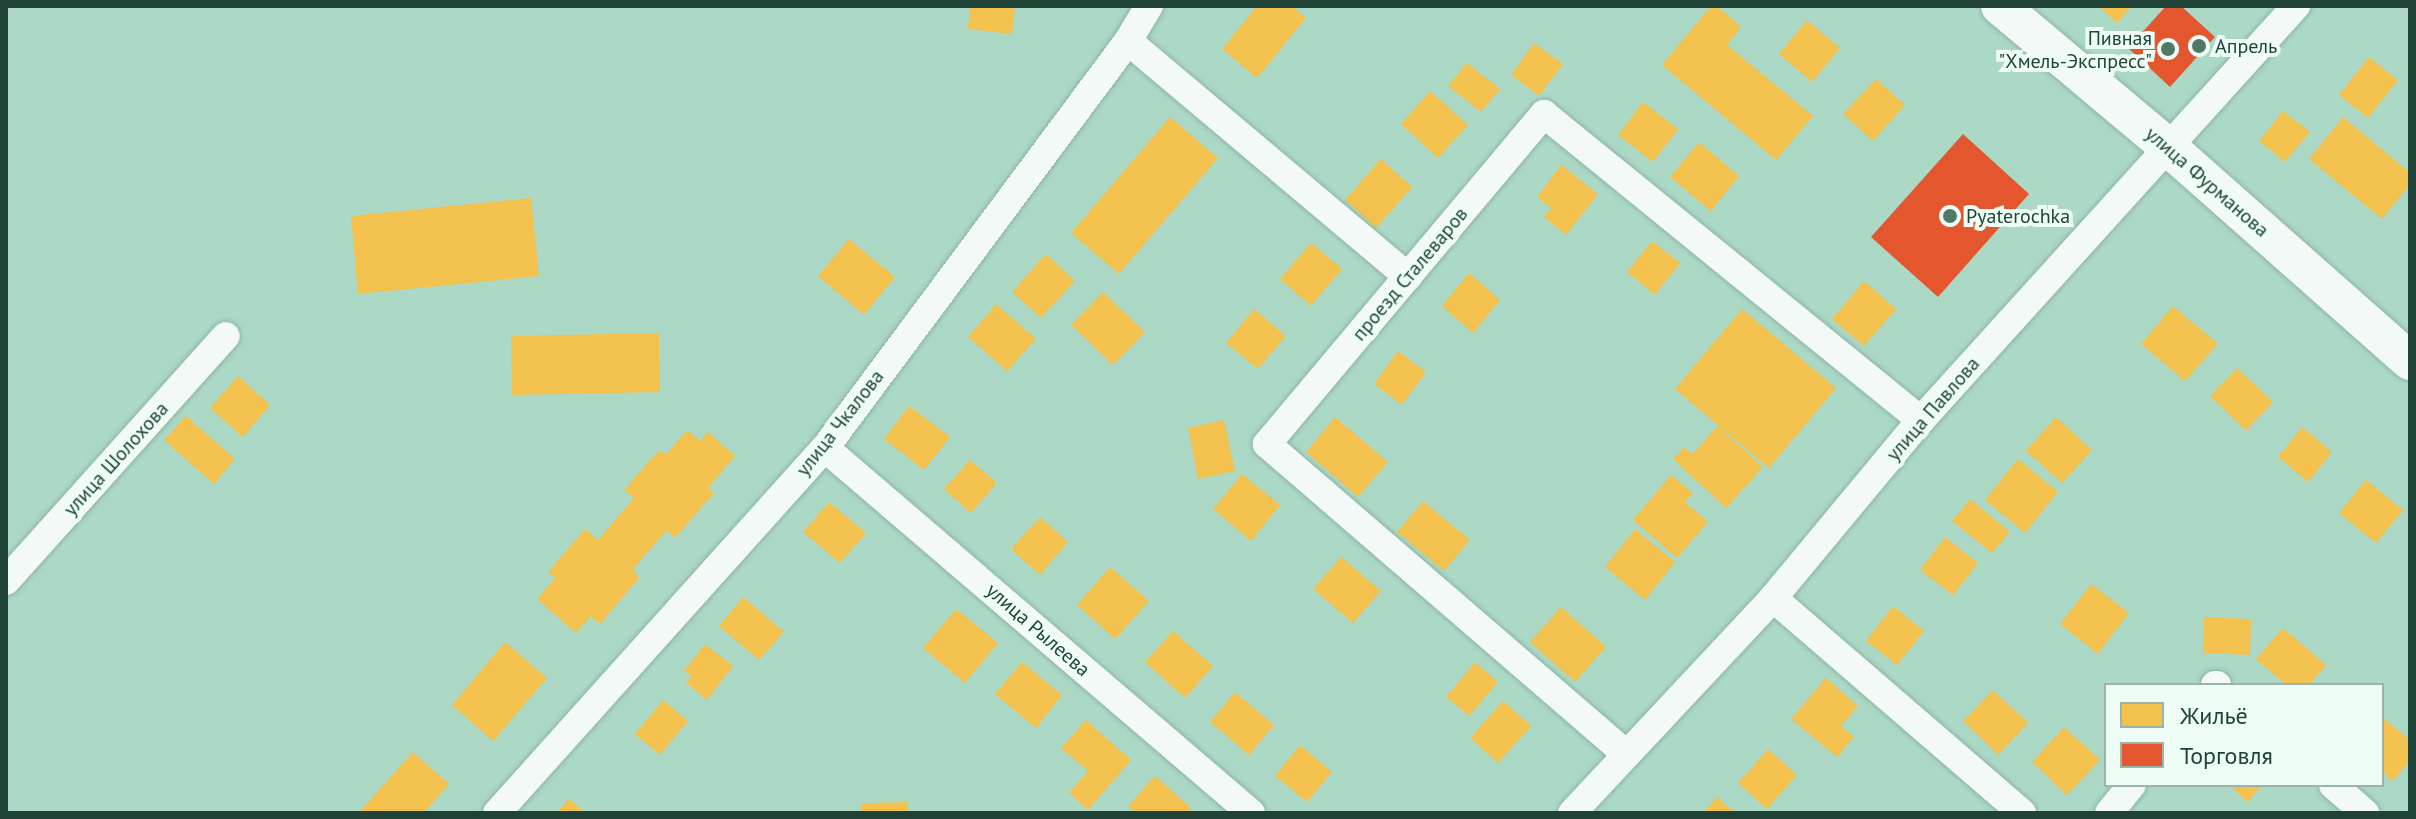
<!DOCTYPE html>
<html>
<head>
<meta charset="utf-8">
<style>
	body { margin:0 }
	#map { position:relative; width:2416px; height:819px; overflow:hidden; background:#abd9c6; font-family:"PT Sans",sans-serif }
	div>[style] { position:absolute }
	.homes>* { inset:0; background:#f2c14e }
	.shops>* { inset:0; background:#e4572e }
	.roads { filter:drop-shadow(0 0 2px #8db3a4) drop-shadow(0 0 2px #8db3a4) }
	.street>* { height:28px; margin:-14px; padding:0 14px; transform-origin:14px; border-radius:14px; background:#f2f9f6 }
	.secondary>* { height:38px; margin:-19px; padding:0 19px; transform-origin:19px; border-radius:19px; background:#f2f9f6 }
	.dots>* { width:22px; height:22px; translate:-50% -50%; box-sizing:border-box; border:4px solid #eefef6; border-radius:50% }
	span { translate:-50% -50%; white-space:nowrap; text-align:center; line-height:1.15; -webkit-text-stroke:8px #eefef6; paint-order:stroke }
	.poi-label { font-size:20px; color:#1f4336 }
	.right { translate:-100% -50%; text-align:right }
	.left { translate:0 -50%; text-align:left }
	.street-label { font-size:20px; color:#1f4336 }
	.frame { position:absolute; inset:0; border:8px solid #1f4336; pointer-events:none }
	.legend { position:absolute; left:2104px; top:683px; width:280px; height:104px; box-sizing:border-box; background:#eefef6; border:2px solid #9bb3a9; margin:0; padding:10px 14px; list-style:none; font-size:24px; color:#1f4336 }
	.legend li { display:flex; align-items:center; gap:16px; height:40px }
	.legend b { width:40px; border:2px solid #9bb3a9 }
</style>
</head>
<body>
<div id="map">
	<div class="homes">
		<i style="clip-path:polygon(970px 6px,1015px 6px,1012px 34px,968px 29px)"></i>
		<i style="clip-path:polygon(1257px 6px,1292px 6px,1306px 18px,1257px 78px,1222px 49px)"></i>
		<i style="clip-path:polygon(1711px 6px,1717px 6px,1741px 27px,1727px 45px,1813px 116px,1776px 160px,1662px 65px)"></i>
		<i style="clip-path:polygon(2098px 6px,2132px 6px,2117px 23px)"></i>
		<i style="clip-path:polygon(1807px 20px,1840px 48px,1812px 82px,1779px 54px)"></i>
		<i style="clip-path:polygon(1534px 43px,1563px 64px,1539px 96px,1511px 75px)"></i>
		<i style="clip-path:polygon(2369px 57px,2398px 80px,2368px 118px,2339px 95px)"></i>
		<i style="clip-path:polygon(1467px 63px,1500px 89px,1481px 112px,1448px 86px)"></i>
		<i style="clip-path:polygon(1876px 79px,1905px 105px,1873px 141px,1843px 114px)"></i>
		<i style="clip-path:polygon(1430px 91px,1468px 125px,1438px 158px,1401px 124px)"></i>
		<i style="clip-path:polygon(1643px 102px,1678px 129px,1653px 162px,1618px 135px)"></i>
		<i style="clip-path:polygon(2283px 111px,2310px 132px,2285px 162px,2259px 141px)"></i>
		<i style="clip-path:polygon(1170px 117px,1218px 158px,1119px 274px,1071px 233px)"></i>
		<i style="clip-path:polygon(2343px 117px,2410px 173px,2410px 184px,2382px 219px,2309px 159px)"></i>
		<i style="clip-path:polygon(1699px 142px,1739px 176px,1711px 211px,1670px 177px)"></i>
		<i style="clip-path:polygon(1381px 159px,1412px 187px,1376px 228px,1345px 200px)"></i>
		<i style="clip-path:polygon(1561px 165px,1598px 194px,1566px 235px,1544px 217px,1551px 208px,1537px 197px)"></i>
		<i style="clip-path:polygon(531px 198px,539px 276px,358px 294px,351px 216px)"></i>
		<i style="clip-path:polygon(849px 239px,895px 277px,864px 315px,818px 276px)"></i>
		<i style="clip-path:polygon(1652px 241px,1680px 263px,1655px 295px,1627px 272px)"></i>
		<i style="clip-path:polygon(1311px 243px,1342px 269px,1311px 306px,1280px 279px)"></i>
		<i style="clip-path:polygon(1046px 254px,1075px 281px,1041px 318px,1012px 292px)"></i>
		<i style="clip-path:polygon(1469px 273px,1500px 300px,1473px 333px,1442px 306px)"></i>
		<i style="clip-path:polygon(1864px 281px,1896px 309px,1864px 346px,1832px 319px)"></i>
		<i style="clip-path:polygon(1103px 292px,1145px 332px,1113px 365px,1071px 325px)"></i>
		<i style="clip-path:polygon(996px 304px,1036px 339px,1007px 371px,968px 337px)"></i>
		<i style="clip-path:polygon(2173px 306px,2218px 344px,2185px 381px,2141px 344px)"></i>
		<i style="clip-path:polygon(1254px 309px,1286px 336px,1258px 369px,1226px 343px)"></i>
		<i style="clip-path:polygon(1742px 309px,1836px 388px,1769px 468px,1675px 389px)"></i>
		<i style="clip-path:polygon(659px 333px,660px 392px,512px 395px,511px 336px)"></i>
		<i style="clip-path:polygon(1398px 351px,1426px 372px,1402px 405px,1374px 384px)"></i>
		<i style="clip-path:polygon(2237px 368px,2273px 402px,2246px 431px,2210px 396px)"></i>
		<i style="clip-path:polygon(238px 376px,270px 405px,243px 437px,210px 408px)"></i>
		<i style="clip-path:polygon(909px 406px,950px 437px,924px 470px,884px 439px)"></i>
		<i style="clip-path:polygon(186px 416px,235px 459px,214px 484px,164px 440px)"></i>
		<i style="clip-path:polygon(1335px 417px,1388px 462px,1358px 497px,1306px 452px)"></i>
		<i style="clip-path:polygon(2056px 417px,2092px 450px,2062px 483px,2026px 451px)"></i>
		<i style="clip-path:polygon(1224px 420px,1235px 471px,1198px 479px,1188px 428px)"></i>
		<i style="clip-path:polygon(1718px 426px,1763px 467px,1726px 508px,1673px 459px,1684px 447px,1692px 454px)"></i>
		<i style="clip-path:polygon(2302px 427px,2332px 452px,2308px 482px,2278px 457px)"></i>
		<i style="clip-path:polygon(687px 430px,700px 441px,708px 432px,735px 456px,708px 488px,714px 493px,675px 538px,667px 530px,633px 569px,639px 578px,600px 624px,591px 616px,576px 633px,537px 599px,555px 578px,548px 572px,585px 529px,598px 540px,634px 498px,624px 490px,658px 451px,666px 454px)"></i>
		<i style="clip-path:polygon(2018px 459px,2058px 492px,2025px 533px,1985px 500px)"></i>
		<i style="clip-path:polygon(970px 460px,997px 483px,971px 513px,944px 489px)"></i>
		<i style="clip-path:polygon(1242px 474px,1280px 505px,1251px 541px,1213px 509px)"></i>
		<i style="clip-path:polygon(1671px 475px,1693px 493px,1685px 502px,1708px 522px,1677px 558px,1633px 520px)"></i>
		<i style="clip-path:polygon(2366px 480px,2403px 510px,2376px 543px,2339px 513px)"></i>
		<i style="clip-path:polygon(1970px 499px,2010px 532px,1992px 553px,1952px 521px)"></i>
		<i style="clip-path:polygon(1423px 501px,1470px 540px,1444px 571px,1397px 532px)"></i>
		<i style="clip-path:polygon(829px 502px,866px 533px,840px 563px,803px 532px)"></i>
		<i style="clip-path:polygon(1040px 517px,1068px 542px,1040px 575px,1011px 549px)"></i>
		<i style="clip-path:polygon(1635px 529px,1675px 562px,1645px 600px,1605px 567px)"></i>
		<i style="clip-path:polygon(1945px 537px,1978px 563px,1953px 595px,1920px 570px)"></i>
		<i style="clip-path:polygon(1341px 557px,1381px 591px,1353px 623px,1313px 589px)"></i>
		<i style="clip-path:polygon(1110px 567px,1149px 601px,1115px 639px,1077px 605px)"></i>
		<i style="clip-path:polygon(2091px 584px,2129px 613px,2098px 654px,2060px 624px)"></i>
		<i style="clip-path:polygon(743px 597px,784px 632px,759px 660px,719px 626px)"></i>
		<i style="clip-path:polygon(1893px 606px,1924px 631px,1897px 665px,1866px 641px)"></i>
		<i style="clip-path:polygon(1561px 607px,1606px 647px,1575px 682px,1530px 642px)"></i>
		<i style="clip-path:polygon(956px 609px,998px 643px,965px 683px,923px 648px)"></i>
		<i style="clip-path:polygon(2204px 617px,2251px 619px,2250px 655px,2203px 653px)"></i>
		<i style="clip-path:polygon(2283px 628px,2326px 665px,2309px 685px,2286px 685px,2256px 659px)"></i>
		<i style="clip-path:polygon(1173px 631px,1213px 666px,1185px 698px,1145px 662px)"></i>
		<i style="clip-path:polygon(505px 642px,547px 678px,493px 741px,452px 705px)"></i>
		<i style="clip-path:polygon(705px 644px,733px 666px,707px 700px,686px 683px,691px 676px,684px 671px)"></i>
		<i style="clip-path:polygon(1022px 662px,1062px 695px,1036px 728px,995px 694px)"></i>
		<i style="clip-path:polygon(1475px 662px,1498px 682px,1469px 716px,1446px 697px)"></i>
		<i style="clip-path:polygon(1826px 678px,1858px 706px,1841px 726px,1854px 737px,1837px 757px,1791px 719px)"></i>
		<i style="clip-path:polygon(1993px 690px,2028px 723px,1998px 755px,1963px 721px)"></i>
		<i style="clip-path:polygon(1235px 692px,1274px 725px,1249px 755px,1210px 722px)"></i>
		<i style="clip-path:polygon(663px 700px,688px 721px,660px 755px,635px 734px)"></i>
		<i style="clip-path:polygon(1503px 701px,1531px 726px,1498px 763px,1470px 738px)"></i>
		<i style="clip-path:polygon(2382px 717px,2410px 740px,2410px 760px,2393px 781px,2382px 771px)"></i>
		<i style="clip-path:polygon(1086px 720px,1131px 760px,1088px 810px,1069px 793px,1088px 771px,1061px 748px)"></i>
		<i style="clip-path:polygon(2064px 727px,2100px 760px,2067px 795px,2032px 762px)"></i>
		<i style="clip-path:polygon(1300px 745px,1332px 772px,1307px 802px,1275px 776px)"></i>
		<i style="clip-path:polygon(1768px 749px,1797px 775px,1767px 809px,1738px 783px)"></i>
		<i style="clip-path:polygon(413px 752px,449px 784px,424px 813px,364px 813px,361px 810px)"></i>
		<i style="clip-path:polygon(1155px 776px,1191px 808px,1187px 813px,1136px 813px,1128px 806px)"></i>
		<i style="clip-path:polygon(2229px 785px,2262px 785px,2248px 802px)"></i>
		<i style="clip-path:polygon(1717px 797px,1735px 813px,1707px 813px,1705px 811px)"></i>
		<i style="clip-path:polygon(569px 799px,586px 813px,556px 813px)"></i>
		<i style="clip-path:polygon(908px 802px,908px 813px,862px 813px,862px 803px)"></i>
	</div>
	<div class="shops">
		<i style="clip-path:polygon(2166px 6px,2181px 6px,2215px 37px,2170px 87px,2128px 48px)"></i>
		<i style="clip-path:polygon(1963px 134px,2029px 194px,1938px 297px,1871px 237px)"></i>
	</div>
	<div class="roads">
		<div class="street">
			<i style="left:1128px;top:41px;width:366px;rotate:40.1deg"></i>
			<i style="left:825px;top:448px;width:561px;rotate:40.59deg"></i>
			<i style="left:6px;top:581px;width:329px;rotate:-48.1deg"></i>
			<i style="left:1773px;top:598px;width:329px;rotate:40.8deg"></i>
			<i style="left:2215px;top:685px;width:2px"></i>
			<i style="left:1625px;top:753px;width:473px;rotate:-139.2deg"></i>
			<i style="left:1267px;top:444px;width:431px;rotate:-50deg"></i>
			<i style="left:1544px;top:114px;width:486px;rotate:39.1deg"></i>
			<i style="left:2333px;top:785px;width:43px;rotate:41.2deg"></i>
			<i style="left:497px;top:813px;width:491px;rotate:-48.1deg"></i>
			<i style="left:825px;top:448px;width:507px;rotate:-53.33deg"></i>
			<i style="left:1128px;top:41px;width:41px;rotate:-59deg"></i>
			<i style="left:1572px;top:813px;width:294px;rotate:-46.9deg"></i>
			<i style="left:1773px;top:598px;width:231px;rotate:-50.3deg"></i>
			<i style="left:1921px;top:420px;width:559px;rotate:-47.83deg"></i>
			<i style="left:2109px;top:813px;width:36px;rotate:-51deg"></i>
		</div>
		<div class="secondary">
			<i style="left:2000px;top:6px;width:219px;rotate:40deg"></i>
			<i style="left:2168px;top:147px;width:323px;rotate:41.5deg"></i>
		</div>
	</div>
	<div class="dots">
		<i style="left:2199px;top:46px;background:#507868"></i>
		<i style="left:2168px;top:49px;background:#507868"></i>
		<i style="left:1950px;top:216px;background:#507868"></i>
	</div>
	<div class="poi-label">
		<span class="right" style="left:2152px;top:50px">Пивная<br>"Хмель-Экспресс"</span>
		<span class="left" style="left:2215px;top:46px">Апрель</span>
		<span class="left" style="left:1966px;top:216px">Pyaterochka</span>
	</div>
	<div class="street-label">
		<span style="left:2207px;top:182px;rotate:41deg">улица Фурманова</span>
		<span style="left:1410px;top:274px;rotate:-50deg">проезд Сталеваров</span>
		<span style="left:1933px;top:409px;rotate:-49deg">улица Павлова</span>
		<span style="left:840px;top:423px;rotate:-52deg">улица Чкалова</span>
		<span style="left:116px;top:459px;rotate:-48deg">улица Шолохова</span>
		<span style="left:1038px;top:630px;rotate:41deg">улица Рылеева</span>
	</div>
	<div class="frame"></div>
	<ul class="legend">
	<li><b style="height:22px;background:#f2c14e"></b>Жильё</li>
	<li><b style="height:22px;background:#e4572e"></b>Торговля</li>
	</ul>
</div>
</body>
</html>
